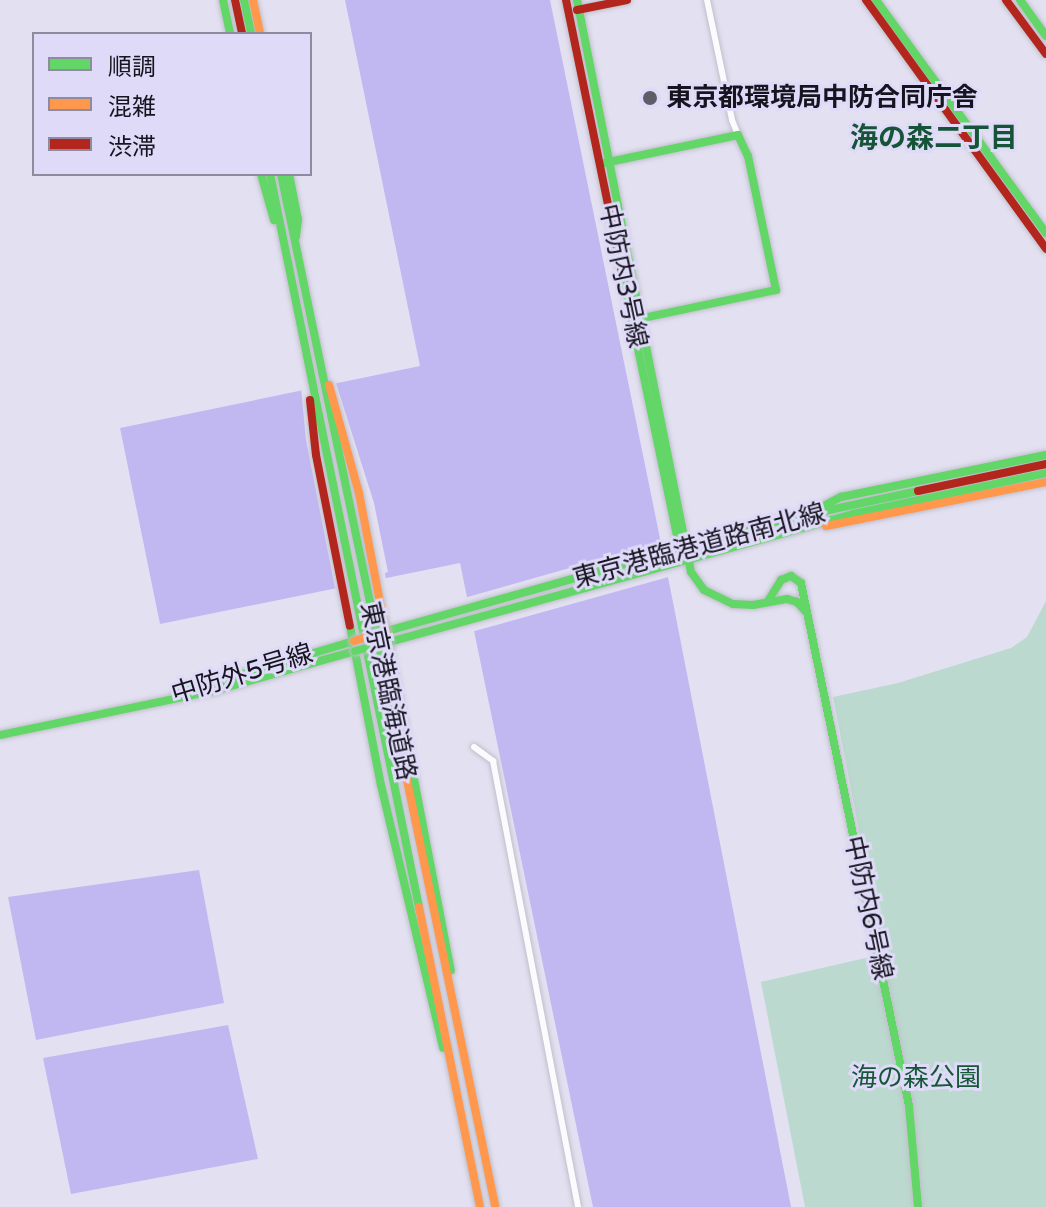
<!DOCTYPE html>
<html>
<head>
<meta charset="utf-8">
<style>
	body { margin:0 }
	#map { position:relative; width:1046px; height:1207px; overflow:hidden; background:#e3e1f1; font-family:"Varela Round","Noto Sans JP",sans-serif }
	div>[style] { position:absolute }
	.green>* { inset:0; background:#bbd9ce }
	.water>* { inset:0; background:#c1b8f2 }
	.pier>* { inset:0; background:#e3e1f1 }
	.roads { filter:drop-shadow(0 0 2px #c0bfcb) drop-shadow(0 0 2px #c0bfcb) }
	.street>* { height:6px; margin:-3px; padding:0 3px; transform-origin:3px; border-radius:3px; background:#fbfafd }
	.fast>* { height:8px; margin:-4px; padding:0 4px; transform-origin:4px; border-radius:4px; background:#63d668 }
	.slow>* { height:8px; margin:-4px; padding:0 4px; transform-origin:4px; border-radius:4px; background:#ff974d }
	.jam>* { height:8px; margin:-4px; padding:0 4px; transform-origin:4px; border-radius:4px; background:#b3261e }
	.bridges { filter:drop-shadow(0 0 2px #c0bfcb) drop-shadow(0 0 2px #c0bfcb) }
	.fast-bridge>* { height:8px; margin:-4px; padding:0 4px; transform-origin:4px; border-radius:4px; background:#63d668 }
	.slow-bridge>* { height:8px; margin:-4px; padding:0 4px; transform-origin:4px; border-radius:4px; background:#ff974d }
	.dots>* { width:22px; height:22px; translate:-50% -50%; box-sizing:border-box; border:4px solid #dedaf8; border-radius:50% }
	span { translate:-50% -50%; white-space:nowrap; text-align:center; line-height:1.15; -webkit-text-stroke:6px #dedaf8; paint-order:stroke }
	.poi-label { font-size:26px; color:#16141e; font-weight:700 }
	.left { translate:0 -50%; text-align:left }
	.street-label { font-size:26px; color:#16141e }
	.park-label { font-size:26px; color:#165738 }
	.neighbourhood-label { font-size:28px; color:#165437; font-weight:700 }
	.legend { position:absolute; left:32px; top:32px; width:280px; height:144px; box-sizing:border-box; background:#dedaf8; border:2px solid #8e8ba1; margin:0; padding:10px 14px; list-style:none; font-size:24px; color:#16141e }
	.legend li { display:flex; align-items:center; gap:16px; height:40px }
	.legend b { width:40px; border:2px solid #8e8ba1 }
</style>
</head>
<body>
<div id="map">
	<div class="green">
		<i style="clip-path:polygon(1046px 601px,1046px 1207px,805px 1207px,761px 982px,883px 954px,833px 697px,898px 683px,1011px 648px,1027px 637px)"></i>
	</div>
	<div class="water">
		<i style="clip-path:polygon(345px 0,550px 0,672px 597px,791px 1207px,593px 1207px,460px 563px,160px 624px,120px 428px,420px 366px)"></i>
		<i style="clip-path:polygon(199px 870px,224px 1003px,36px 1040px,8px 897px)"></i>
		<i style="clip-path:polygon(228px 1025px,258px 1159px,71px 1194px,43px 1058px)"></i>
	</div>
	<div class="pier">
		<i style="clip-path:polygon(335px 380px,374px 503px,388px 572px,385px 573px,386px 582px,340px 592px,339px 587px,335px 588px,306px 440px,301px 387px)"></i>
		<i style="clip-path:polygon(665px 541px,672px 576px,471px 632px,464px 598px)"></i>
	</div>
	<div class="roads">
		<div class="street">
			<i style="left:707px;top:0;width:123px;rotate:78.2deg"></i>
			<i style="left:732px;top:120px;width:16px;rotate:68deg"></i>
			<i style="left:474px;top:747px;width:24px;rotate:36deg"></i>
			<i style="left:493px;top:761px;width:454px;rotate:79.2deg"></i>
		</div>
		<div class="fast">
			<i style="left:223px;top:0;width:35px;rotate:78deg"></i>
			<i style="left:244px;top:0;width:35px;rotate:78deg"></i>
			<i style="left:577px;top:0;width:583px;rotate:78.73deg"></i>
			<i style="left:691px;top:572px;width:22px;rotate:54deg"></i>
			<i style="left:704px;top:590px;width:32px;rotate:26deg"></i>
			<i style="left:733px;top:604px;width:20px;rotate:3deg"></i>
			<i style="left:753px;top:605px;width:35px;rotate:-10deg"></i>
			<i style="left:787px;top:599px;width:10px;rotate:17deg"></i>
			<i style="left:797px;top:602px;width:12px;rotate:48deg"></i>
			<i style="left:876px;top:0;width:288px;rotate:53.9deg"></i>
			<i style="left:1020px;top:0;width:44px;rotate:54.2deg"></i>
			<i style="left:604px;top:163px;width:137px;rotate:-11.8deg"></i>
			<i style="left:738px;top:135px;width:23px;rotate:65deg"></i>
			<i style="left:748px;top:156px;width:137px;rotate:78.2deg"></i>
			<i style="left:776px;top:290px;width:141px;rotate:168.1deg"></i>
			<i style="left:261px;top:174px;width:48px;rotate:74.2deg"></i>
			<i style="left:270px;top:174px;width:748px;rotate:78.51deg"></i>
			<i style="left:281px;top:174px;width:594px;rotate:78.26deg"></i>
			<i style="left:289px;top:174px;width:47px;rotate:78.9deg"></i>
			<i style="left:298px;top:220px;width:17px;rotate:97deg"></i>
			<i style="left:623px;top:277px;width:265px;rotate:78.2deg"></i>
			<i style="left:677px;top:536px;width:14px;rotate:60deg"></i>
			<i style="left:818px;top:509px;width:26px;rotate:-28deg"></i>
			<i style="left:841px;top:497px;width:209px;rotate:-11.6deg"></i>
			<i style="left:768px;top:601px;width:25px;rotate:-58deg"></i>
			<i style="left:781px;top:580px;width:11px;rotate:-22deg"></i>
			<i style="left:791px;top:576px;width:12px;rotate:35deg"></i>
			<i style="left:801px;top:583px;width:534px;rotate:78.33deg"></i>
			<i style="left:909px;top:1106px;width:101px;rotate:84.9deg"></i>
			<i style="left:350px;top:626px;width:162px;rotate:79deg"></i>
			<i style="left:381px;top:785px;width:270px;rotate:76.7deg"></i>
			<i style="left:387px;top:631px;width:410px;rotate:-15.7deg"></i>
			<i style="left:782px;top:520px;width:139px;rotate:-12deg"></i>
			<i style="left:389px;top:642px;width:481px;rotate:-15.4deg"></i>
			<i style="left:853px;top:514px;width:197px;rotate:-12deg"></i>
			<i style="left:392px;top:665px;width:311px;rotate:79.1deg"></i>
			<i style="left:176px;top:694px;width:186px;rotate:-16.6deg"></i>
			<i style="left:0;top:735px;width:217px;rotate:-11.7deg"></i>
			<i style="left:213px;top:691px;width:148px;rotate:-15.7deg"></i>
		</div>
		<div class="slow">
			<i style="left:253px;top:0;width:35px;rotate:78deg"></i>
			<i style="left:329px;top:385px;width:112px;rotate:74.5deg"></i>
			<i style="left:359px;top:493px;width:175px;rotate:79.1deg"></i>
			<i style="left:826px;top:526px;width:224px;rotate:-11.3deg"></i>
			<i style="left:402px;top:756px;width:460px;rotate:78.3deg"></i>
			<i style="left:419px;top:907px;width:306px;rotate:78.5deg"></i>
		</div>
		<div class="jam">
			<i style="left:235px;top:0;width:35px;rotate:78deg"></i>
			<i style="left:566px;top:0;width:283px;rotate:78.4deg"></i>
			<i style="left:866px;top:0;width:307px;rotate:54.1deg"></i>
			<i style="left:1006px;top:0;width:67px;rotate:53.5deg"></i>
			<i style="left:577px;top:10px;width:51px;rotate:-11.3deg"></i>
			<i style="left:310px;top:400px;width:55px;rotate:83.8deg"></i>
			<i style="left:316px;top:455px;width:174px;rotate:78.8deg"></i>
			<i style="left:918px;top:491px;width:131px;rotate:-11.9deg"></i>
		</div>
	</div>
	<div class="bridges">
		<div class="fast-bridge">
			<i style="left:355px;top:651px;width:35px;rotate:-15deg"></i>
		</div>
		<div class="slow-bridge">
			<i style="left:354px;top:641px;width:34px;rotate:-17deg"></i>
		</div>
	</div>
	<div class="dots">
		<i style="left:650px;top:98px;background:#5e5c68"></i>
	</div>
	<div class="poi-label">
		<span class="left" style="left:666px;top:98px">東京都環境局中防合同庁舎</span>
	</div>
	<div class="street-label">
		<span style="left:623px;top:276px;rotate:78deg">中防内3号線</span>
		<span style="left:699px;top:546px;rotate:-15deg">東京港臨港道路南北線</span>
		<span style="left:242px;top:674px;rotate:-17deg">中防外5号線</span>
		<span style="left:388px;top:691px;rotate:78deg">東京港臨海道路</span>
		<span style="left:868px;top:908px;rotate:78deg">中防内6号線</span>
	</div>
	<div class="park-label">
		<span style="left:916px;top:1078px">海の森公園</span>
	</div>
	<div class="neighbourhood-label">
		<span style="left:934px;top:138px">海の森二丁目</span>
	</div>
	<ul class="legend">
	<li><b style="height:10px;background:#63d668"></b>順調</li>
	<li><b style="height:10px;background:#ff974d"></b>混雑</li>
	<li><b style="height:10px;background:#b3261e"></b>渋滞</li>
	</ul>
</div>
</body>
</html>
